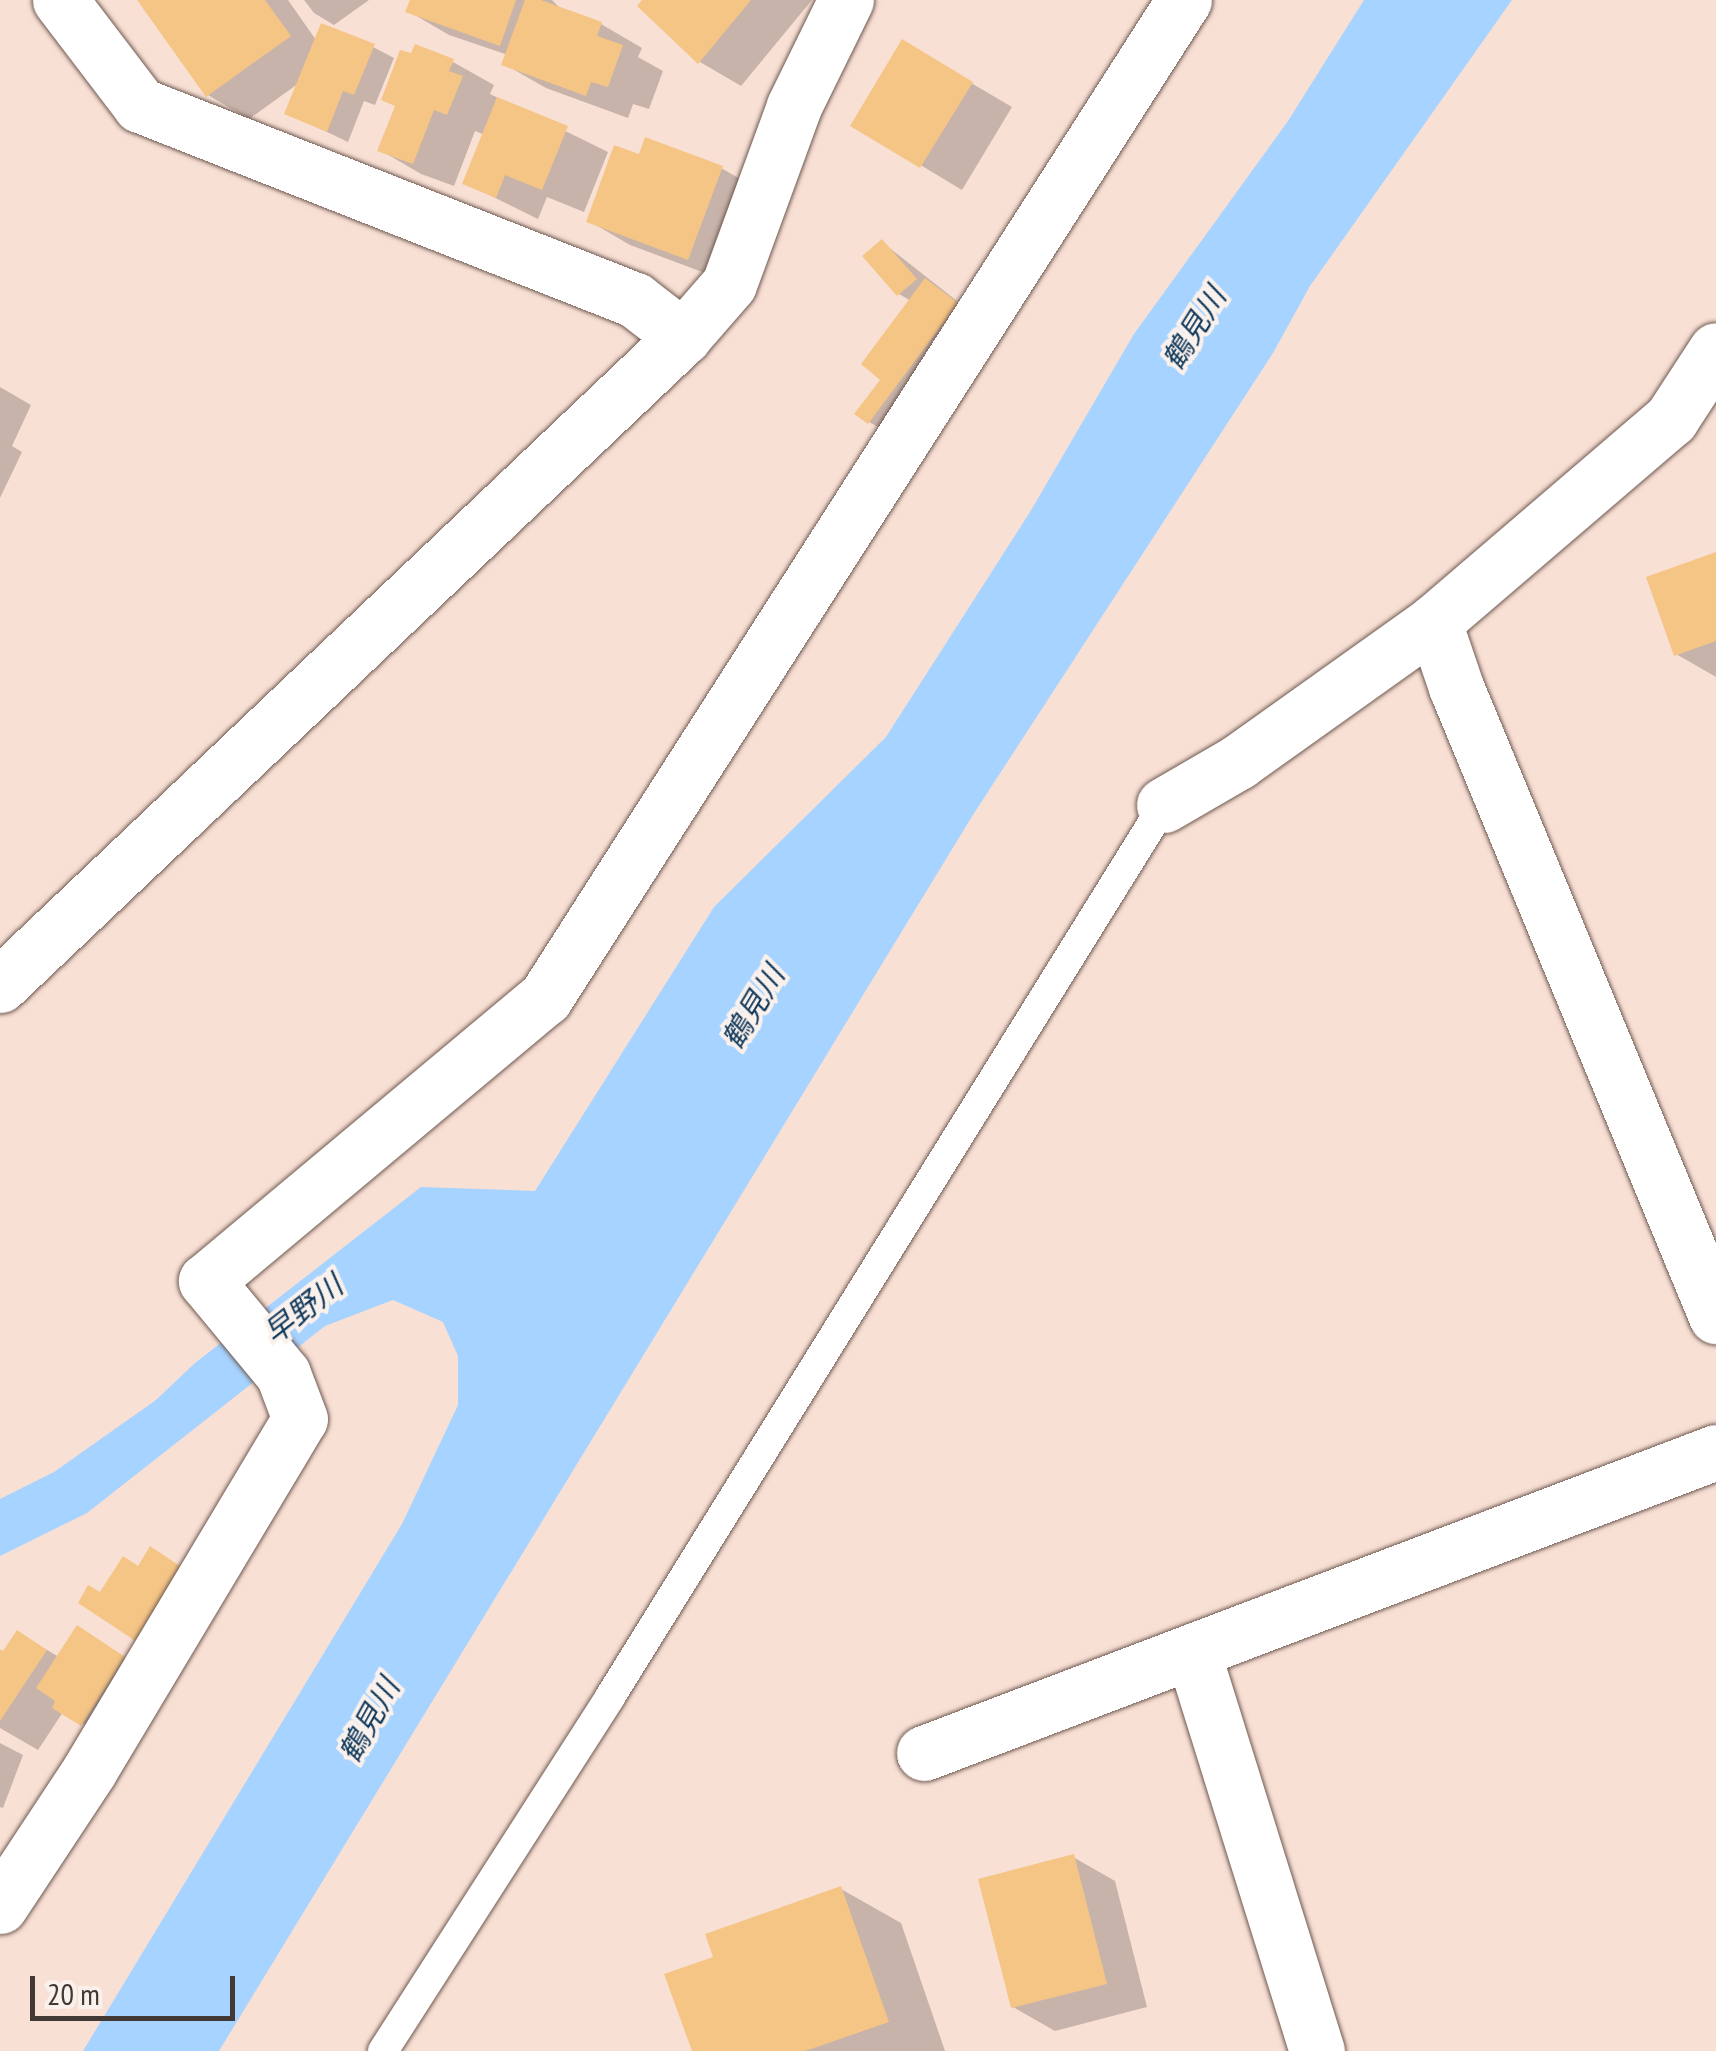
<!DOCTYPE html>
<html>
<head>
<meta charset="utf-8">
<style>
	body { margin:0 }
	#map { position:relative; width:1716px; height:2051px; overflow:hidden; background:#f9e0d5; font-family:"PT Sans Narrow","Noto Sans JP",sans-serif }
	div>[style] { position:absolute }
	.water>* { inset:0; background:#a6d3ff }
	.shadow>* { inset:0; background:#0003 }
	.building>* { inset:0; background:#f5c586 }
	.roads { filter:drop-shadow(0 0 2px #6e5950) drop-shadow(0 0 2px #6e5950) }
	.lane>* { height:30px; margin:-15px; padding:0 15px; transform-origin:15px; border-radius:15px; background:#fff }
	.street>* { height:55px; margin:-27.5px; padding:0 27.5px; transform-origin:27.5px; border-radius:27.5px; background:#fff }
	span { translate:-50% -50%; white-space:nowrap; text-align:center; line-height:1.15; -webkit-text-stroke:8px #fbf1ec; paint-order:stroke }
	.water-label { font-size:30px; color:#10395c; font-style:italic }
	.scale { position:absolute; left:30px; top:1976px; width:205px; height:45px; box-sizing:border-box; border:5px solid #423934; border-top:0; padding-left:12px; font-size:30px; line-height:35px; white-space:nowrap; color:#423934; -webkit-text-stroke:8px #fbf1ec; paint-order:stroke }
</style>
</head>
<body>
<div id="map">
	<div class="water">
		<i style="clip-path:polygon(1364px 0,1512px 0,1310px 286px,1273px 353px,971px 818px,219px 2051px,83px 2051px,402px 1524px,458px 1405px,458px 1356px,443px 1322px,393px 1300px,325px 1326px,87px 1513px,0 1556px,0 1499px,54px 1472px,156px 1400px,195px 1363px,421px 1187px,535px 1191px,714px 907px,886px 737px,1030px 512px,1134px 334px,1288px 121px)"></i>
	</div>
	<div class="shadow">
		<i style="clip-path:polygon(141px 0,288px 0,316px 40px,373px 47px,394px 58px,375px 105px,364px 101px,348px 142px,287px 113px,299px 83px,249px 119px,208px 95px)"></i>
		<i style="clip-path:polygon(304px 0,369px 0,334px 25px,314px 13px)"></i>
		<i style="clip-path:polygon(412px 0,552px 0,562px 10px,601px 24px,642px 48px,638px 57px,663px 71px,649px 109px,633px 104px,628px 118px,546px 88px,504px 64px,508px 55px,449px 35px,408px 11px)"></i>
		<i style="clip-path:polygon(645px 0,812px 0,741px 86px,700px 62px)"></i>
		<i style="clip-path:polygon(903px 43px,1012px 107px,962px 190px,854px 125px)"></i>
		<i style="clip-path:polygon(453px 62px,494px 85px,490px 94px,608px 152px,584px 212px,547px 197px,538px 219px,465px 183px,485px 135px,475px 131px,454px 186px,421px 174px,380px 150px)"></i>
		<i style="clip-path:polygon(641px 157px,721px 168px,763px 192px,729px 282px,630px 245px,589px 221px)"></i>
		<i style="clip-path:polygon(882px 242px,976px 316px,889px 433px,869px 422px,911px 301px,899px 294px)"></i>
		<i style="clip-path:polygon(0 387px,31px 405px,12px 446px,22px 452px,0 498px)"></i>
		<i style="clip-path:polygon(1716px 555px,1716px 677px,1676px 654px)"></i>
		<i style="clip-path:polygon(18px 1633px,59px 1657px,98px 1640px,144px 1671px,102px 1735px,63px 1712px,38px 1750px,0 1728px,0 1651px,5px 1653px)"></i>
		<i style="clip-path:polygon(0 1743px,23px 1755px,3px 1808px,0 1807px)"></i>
		<i style="clip-path:polygon(1073px 1857px,1115px 1881px,1147px 2007px,1055px 2031px,1013px 2007px)"></i>
		<i style="clip-path:polygon(841px 1889px,901px 1923px,945px 2051px,694px 2051px,716px 1958px)"></i>
	</div>
	<div class="building">
		<i style="clip-path:polygon(137px 0,265px 0,291px 36px,206px 97px)"></i>
		<i style="clip-path:polygon(410px 0,516px 0,500px 46px,405px 12px)"></i>
		<i style="clip-path:polygon(525px 0,541px 0,602px 22px,597px 36px,623px 45px,608px 87px,591px 82px,586px 96px,501px 65px)"></i>
		<i style="clip-path:polygon(642px 0,751px 0,698px 64px,637px 6px)"></i>
		<i style="clip-path:polygon(321px 23px,375px 44px,354px 95px,343px 91px,327px 132px,284px 114px)"></i>
		<i style="clip-path:polygon(902px 39px,973px 82px,920px 168px,850px 126px)"></i>
		<i style="clip-path:polygon(415px 44px,454px 59px,449px 71px,463px 76px,447px 115px,434px 110px,413px 164px,377px 151px,395px 106px,381px 100px,400px 50px,411px 53px)"></i>
		<i style="clip-path:polygon(497px 97px,568px 126px,542px 190px,505px 175px,496px 198px,462px 184px)"></i>
		<i style="clip-path:polygon(645px 137px,723px 166px,688px 260px,586px 222px,614px 145px,639px 154px)"></i>
		<i style="clip-path:polygon(882px 239px,917px 279px,897px 296px,862px 256px)"></i>
		<i style="clip-path:polygon(925px 278px,958px 303px,868px 424px,854px 414px,880px 380px,861px 364px)"></i>
		<i style="clip-path:polygon(1716px 552px,1716px 641px,1674px 656px,1646px 577px)"></i>
		<i style="clip-path:polygon(150px 1546px,183px 1568px,137px 1642px,78px 1603px,88px 1585px,100px 1592px,123px 1556px,138px 1566px)"></i>
		<i style="clip-path:polygon(77px 1625px,125px 1657px,81px 1726px,52px 1708px,55px 1701px,36px 1688px)"></i>
		<i style="clip-path:polygon(17px 1630px,47px 1650px,0 1721px,0 1649px,3px 1651px)"></i>
		<i style="clip-path:polygon(1074px 1854px,1107px 1984px,1011px 2008px,978px 1879px)"></i>
		<i style="clip-path:polygon(841px 1886px,889px 2022px,805px 2051px,692px 2051px,664px 1974px,713px 1957px,705px 1934px)"></i>
	</div>
	<div class="roads">
		<div class="lane">
			<i style="left:383px;top:2051px;width:421px;rotate:-57.3deg"></i>
			<i style="left:610px;top:1697px;width:1050px;rotate:-58.16deg"></i>
		</div>
		<div class="street">
			<i style="left:60px;top:0;width:132px;rotate:52.7deg"></i>
			<i style="left:140px;top:105px;width:532px;rotate:21.5deg"></i>
			<i style="left:635px;top:300px;width:61px;rotate:37.6deg"></i>
			<i style="left:1434px;top:622px;width:69px;rotate:71.3deg"></i>
			<i style="left:1456px;top:687px;width:681px;rotate:67.54deg"></i>
			<i style="left:1164px;top:805px;width:86px;rotate:-30.2deg"></i>
			<i style="left:1238px;top:762px;width:241px;rotate:-35.5deg"></i>
			<i style="left:1434px;top:622px;width:312px;rotate:-40.6deg"></i>
			<i style="left:1671px;top:419px;width:82px;rotate:-56.9deg"></i>
			<i style="left:0;top:985px;width:941px;rotate:-43.49deg"></i>
			<i style="left:683px;top:337px;width:70px;rotate:-49deg"></i>
			<i style="left:729px;top:284px;width:189px;rotate:-69.9deg"></i>
			<i style="left:794px;top:106px;width:118px;rotate:-63.9deg"></i>
			<i style="left:1193px;top:1653px;width:417px;rotate:72.7deg"></i>
			<i style="left:924px;top:1753px;width:847px;rotate:-20.81deg"></i>
			<i style="left:0;top:1906px;width:162px;rotate:-56.6deg"></i>
			<i style="left:89px;top:1771px;width:410px;rotate:-59.1deg"></i>
			<i style="left:300px;top:1419px;width:48px;rotate:-110.7deg"></i>
			<i style="left:283px;top:1374px;width:121px;rotate:-129.6deg"></i>
			<i style="left:206px;top:1281px;width:442px;rotate:-39.9deg"></i>
			<i style="left:545px;top:998px;width:1185px;rotate:-57.37deg"></i>
		</div>
	</div>
	<div class="water-label">
		<span style="left:1194px;top:328px;rotate:-58deg">鶴見川</span>
		<span style="left:753px;top:1007px;rotate:-59deg">鶴見川</span>
		<span style="left:303px;top:1309px;rotate:-38deg">早野川</span>
		<span style="left:369px;top:1720px;rotate:-61deg">鶴見川</span>
	</div>
	<div class="scale">20 m</div>
</div>
</body>
</html>
